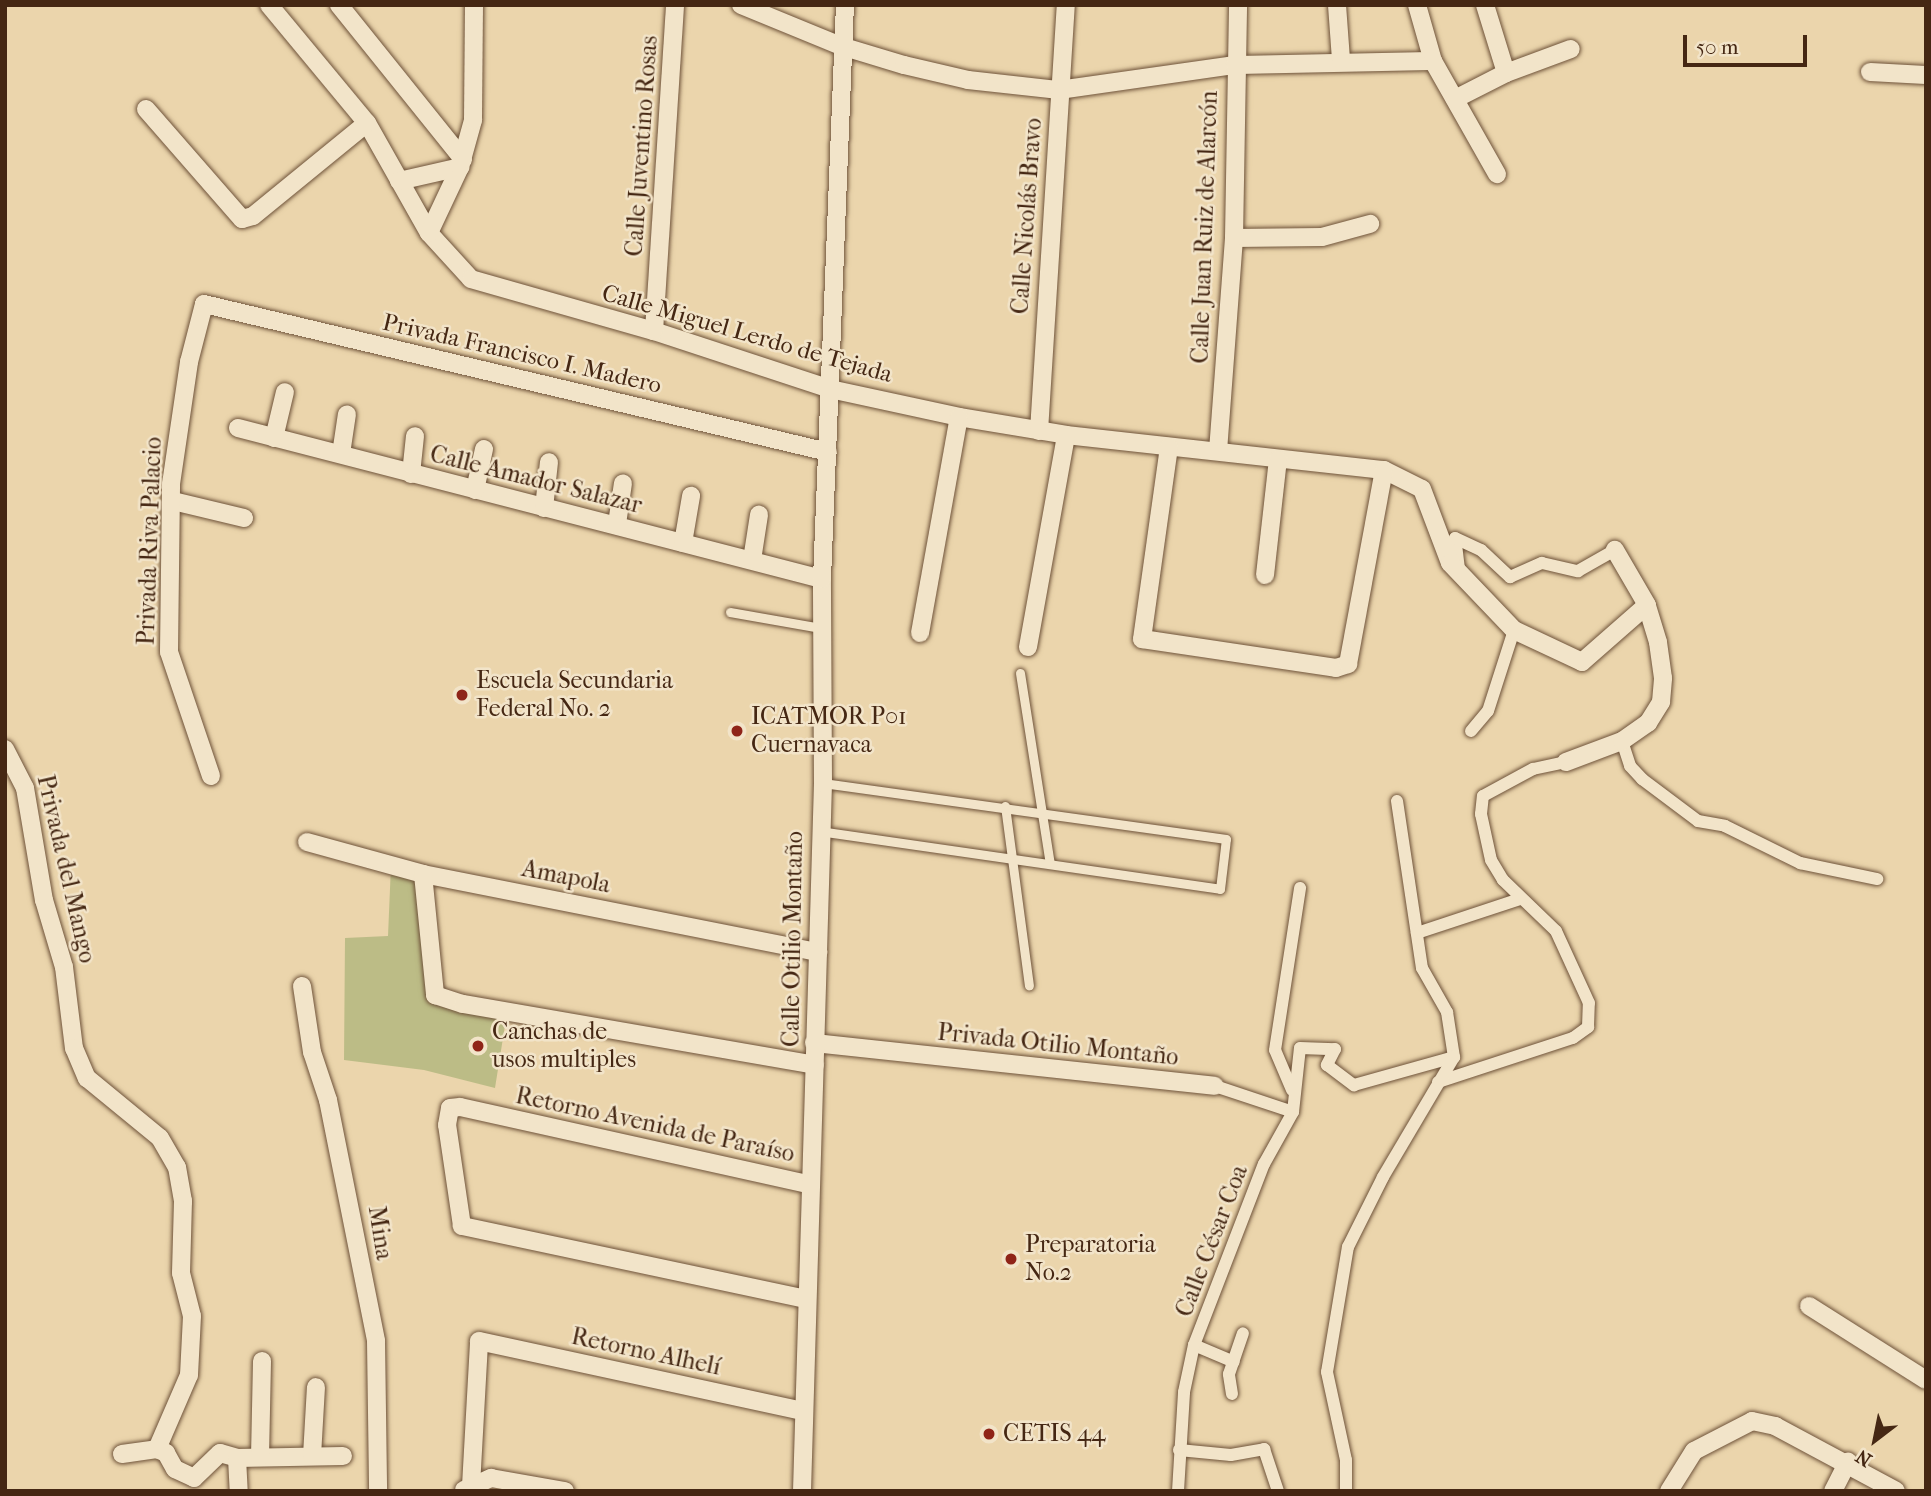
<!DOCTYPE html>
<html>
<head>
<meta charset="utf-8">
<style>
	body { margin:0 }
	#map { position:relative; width:1931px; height:1496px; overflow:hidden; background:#ebd5ac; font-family:"IM FELL French Canon",serif }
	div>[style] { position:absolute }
	.green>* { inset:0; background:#bcbc86 }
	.roads { filter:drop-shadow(0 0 2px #6e5239) drop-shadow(0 0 2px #6e5239) }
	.service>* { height:9px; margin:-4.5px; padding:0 4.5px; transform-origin:4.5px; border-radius:4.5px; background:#f2e4c9 }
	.pedestrian>* { height:12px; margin:-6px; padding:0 6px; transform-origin:6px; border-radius:6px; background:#f2e4c9 }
	.minor>* { height:18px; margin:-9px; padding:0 9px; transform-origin:9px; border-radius:9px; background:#f2e4c9 }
	.dots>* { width:19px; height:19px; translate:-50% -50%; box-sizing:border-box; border:4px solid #f2e4c9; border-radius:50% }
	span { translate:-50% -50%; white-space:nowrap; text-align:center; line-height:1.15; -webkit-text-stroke:5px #f2e4c9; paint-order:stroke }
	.street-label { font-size:24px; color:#452713 }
	.poi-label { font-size:24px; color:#452713 }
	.left { translate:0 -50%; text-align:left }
	.frame { position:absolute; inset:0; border:7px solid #452713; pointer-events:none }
	.north { position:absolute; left:1840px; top:1405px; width:70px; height:70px; -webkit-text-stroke:5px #f2e4c9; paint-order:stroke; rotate:212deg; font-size:19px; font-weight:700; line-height:28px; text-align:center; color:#452713 }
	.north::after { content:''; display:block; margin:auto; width:24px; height:32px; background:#452713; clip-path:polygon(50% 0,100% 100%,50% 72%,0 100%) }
	.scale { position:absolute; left:1683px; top:35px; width:124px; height:32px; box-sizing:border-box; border:4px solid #452713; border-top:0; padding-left:9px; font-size:21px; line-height:24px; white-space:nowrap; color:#452713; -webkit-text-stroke:5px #f2e4c9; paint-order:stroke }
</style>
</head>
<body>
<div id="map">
	<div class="green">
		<i style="clip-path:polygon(391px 865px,423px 874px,435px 994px,507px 1013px,495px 1088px,424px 1070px,344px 1060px,345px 938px,388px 936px)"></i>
	</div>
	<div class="roads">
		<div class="service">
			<i style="left:730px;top:612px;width:92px;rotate:10deg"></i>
			<i style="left:1020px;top:673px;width:193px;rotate:81.1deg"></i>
			<i style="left:1005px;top:806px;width:181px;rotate:82.4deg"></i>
			<i style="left:819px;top:831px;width:405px;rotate:8.2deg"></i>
			<i style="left:1220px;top:889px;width:50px;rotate:-83.2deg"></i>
			<i style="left:1226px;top:839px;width:407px;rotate:-172.1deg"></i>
		</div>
		<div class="pedestrian">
			<i style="left:1459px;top:569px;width:31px;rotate:-97deg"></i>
			<i style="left:1455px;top:538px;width:29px;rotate:25deg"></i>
			<i style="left:1481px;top:550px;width:40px;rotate:43deg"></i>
			<i style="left:1510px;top:577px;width:35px;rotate:-24deg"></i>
			<i style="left:1542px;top:563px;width:37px;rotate:13deg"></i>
			<i style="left:1578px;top:571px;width:43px;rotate:-29.6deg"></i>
			<i style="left:1471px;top:731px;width:26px;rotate:-50deg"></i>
			<i style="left:1488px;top:711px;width:85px;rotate:-72.2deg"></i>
			<i style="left:1622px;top:741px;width:26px;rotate:72deg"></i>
			<i style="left:1630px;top:766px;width:18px;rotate:47deg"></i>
			<i style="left:1642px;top:779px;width:70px;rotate:36.9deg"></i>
			<i style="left:1698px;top:821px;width:27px;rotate:10deg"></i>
			<i style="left:1725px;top:826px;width:84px;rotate:26.3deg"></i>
			<i style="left:1800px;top:863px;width:79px;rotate:11.7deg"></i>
			<i style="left:1397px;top:801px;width:169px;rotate:81.5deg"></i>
			<i style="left:1422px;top:968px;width:51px;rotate:60.4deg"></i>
			<i style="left:1447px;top:1012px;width:46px;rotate:81.2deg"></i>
			<i style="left:1417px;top:933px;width:108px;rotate:-18.3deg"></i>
			<i style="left:1438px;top:1082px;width:142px;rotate:-18.1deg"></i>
			<i style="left:1573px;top:1038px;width:19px;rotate:-36deg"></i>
			<i style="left:1588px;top:1027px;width:24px;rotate:-88deg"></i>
			<i style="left:1589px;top:1003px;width:79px;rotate:-114.6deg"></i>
			<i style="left:1556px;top:931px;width:74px;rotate:-136.1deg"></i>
			<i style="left:1503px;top:880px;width:23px;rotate:-121deg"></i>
			<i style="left:1491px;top:860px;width:47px;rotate:-102.3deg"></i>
			<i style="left:1481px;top:814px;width:18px;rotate:-84deg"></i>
			<i style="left:1483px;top:796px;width:57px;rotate:-28.4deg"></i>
			<i style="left:1533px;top:769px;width:34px;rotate:-12deg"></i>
			<i style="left:1215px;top:1086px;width:82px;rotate:18.4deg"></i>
			<i style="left:1292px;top:1090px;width:43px;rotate:-113deg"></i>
			<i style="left:1275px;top:1050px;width:164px;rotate:-81.2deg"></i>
			<i style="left:1194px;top:1345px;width:43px;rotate:23deg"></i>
			<i style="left:1232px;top:1394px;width:20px;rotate:-99deg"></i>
			<i style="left:1229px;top:1374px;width:43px;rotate:-71.1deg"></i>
			<i style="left:1179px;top:1450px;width:52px;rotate:5.5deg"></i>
			<i style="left:1231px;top:1455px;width:34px;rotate:-10deg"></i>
			<i style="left:1264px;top:1449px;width:44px;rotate:71.6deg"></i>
			<i style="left:1178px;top:1491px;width:99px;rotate:-86.5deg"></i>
			<i style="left:1184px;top:1392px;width:48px;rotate:-78deg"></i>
			<i style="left:1194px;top:1345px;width:194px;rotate:-68.9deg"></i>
			<i style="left:1264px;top:1164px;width:60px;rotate:-60.9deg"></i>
			<i style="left:1293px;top:1112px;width:64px;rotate:-83.8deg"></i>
			<i style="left:1300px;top:1048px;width:35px;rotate:2deg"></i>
			<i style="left:1335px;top:1049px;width:18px;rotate:117deg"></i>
			<i style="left:1327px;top:1065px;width:34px;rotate:37deg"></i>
			<i style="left:1354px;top:1085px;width:104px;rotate:-15.6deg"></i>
			<i style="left:1346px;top:1491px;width:31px;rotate:-90deg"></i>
			<i style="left:1346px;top:1460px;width:90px;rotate:-102.2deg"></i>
			<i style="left:1327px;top:1372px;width:127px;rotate:-80.5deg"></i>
			<i style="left:1348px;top:1247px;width:78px;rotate:-63.4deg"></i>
			<i style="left:1383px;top:1177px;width:139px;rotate:-59.4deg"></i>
		</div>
		<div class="minor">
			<i style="left:269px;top:5px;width:153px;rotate:50.3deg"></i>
			<i style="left:367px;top:123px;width:126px;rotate:60.6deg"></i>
			<i style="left:429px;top:233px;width:62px;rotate:47.6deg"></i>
			<i style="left:471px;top:279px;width:190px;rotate:15.9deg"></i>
			<i style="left:654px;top:331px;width:185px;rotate:18.2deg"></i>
			<i style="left:830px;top:389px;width:132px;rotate:12.2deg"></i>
			<i style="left:959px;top:417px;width:109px;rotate:9.5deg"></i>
			<i style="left:1066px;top:435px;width:320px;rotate:6.3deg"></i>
			<i style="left:1384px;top:470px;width:42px;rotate:26.6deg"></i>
			<i style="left:1422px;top:489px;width:79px;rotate:69.3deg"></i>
			<i style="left:1450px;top:563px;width:93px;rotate:46.3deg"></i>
			<i style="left:1514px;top:630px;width:75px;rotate:25.2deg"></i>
			<i style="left:1582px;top:662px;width:86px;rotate:-41.2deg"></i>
			<i style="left:339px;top:5px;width:198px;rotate:51.2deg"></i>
			<i style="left:741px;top:5px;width:108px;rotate:22.3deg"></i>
			<i style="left:841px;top:46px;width:66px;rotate:16.8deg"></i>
			<i style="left:904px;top:65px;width:66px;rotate:13.2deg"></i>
			<i style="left:968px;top:80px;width:92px;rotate:6.3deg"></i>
			<i style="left:1059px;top:90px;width:178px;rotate:-8.1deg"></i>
			<i style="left:1235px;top:65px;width:198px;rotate:-1.2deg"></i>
			<i style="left:1337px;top:5px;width:55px;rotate:85.8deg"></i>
			<i style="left:1417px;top:5px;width:58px;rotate:74.1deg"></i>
			<i style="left:1433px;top:61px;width:130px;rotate:60.5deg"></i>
			<i style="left:1485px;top:5px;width:71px;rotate:72.8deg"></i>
			<i style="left:1870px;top:72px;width:56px;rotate:3.1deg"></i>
			<i style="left:1455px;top:99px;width:57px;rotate:-27deg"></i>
			<i style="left:1506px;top:73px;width:69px;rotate:-20.3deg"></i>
			<i style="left:146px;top:109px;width:146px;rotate:48.9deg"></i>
			<i style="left:242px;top:219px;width:11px;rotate:-15deg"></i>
			<i style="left:253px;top:216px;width:147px;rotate:-39.2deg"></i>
			<i style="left:399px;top:181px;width:63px;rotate:-12.9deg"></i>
			<i style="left:429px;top:233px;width:73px;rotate:-64.8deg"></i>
			<i style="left:460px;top:167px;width:49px;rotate:-74.5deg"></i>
			<i style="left:473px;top:120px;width:115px;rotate:-89.5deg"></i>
			<i style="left:1234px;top:238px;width:88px;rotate:-0.7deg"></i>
			<i style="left:1322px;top:237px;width:50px;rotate:-15.2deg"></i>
			<i style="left:654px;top:331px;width:327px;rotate:-86.3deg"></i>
			<i style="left:238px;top:428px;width:603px;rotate:14.5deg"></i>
			<i style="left:1039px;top:431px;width:427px;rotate:-86.4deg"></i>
			<i style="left:274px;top:438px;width:47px;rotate:-76.6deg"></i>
			<i style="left:1169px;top:447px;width:194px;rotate:98deg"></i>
			<i style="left:1142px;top:639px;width:196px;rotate:8.5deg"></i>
			<i style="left:1336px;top:668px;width:13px;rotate:-18deg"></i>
			<i style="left:1348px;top:664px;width:197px;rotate:-79.5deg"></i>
			<i style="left:1218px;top:451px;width:214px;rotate:-85.7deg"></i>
			<i style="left:1234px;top:238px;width:233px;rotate:-89deg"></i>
			<i style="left:341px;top:454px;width:40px;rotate:-81.5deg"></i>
			<i style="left:411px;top:474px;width:38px;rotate:-84deg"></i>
			<i style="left:475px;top:490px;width:42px;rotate:-77.6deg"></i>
			<i style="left:173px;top:501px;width:73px;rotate:13.5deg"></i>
			<i style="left:544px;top:508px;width:46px;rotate:-83.8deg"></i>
			<i style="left:617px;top:524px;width:41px;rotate:-81.7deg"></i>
			<i style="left:683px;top:543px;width:48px;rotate:-80.3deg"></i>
			<i style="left:752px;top:560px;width:46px;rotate:-81.2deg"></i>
			<i style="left:1265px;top:575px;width:116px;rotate:-83.6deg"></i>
			<i style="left:920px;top:633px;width:219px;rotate:-79.8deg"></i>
			<i style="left:1028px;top:647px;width:215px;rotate:-79.8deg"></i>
			<i style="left:5px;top:749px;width:44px;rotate:62.9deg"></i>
			<i style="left:25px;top:788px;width:114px;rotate:80.4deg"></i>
			<i style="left:44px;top:900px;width:70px;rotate:73.4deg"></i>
			<i style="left:64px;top:967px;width:82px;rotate:83deg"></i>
			<i style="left:74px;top:1048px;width:33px;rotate:67deg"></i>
			<i style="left:87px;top:1078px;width:94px;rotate:39.4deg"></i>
			<i style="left:160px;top:1138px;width:34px;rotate:60deg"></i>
			<i style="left:177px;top:1167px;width:35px;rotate:80deg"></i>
			<i style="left:183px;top:1201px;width:72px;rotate:91.6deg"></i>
			<i style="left:181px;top:1273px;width:44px;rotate:75.7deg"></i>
			<i style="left:192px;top:1316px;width:59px;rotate:92.9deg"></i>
			<i style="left:189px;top:1375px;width:81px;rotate:113.4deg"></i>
			<i style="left:1566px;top:762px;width:60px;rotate:-20.6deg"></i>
			<i style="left:1622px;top:741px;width:32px;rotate:-35deg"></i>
			<i style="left:1648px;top:723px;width:25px;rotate:-58deg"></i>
			<i style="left:1661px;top:702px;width:24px;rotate:-85deg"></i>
			<i style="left:1663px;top:678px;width:36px;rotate:-98deg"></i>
			<i style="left:1658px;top:642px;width:39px;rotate:-107deg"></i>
			<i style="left:1647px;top:605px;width:64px;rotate:-120.2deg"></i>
			<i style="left:211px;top:776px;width:131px;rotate:-108.7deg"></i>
			<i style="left:169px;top:652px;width:168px;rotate:-89.3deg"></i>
			<i style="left:171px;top:484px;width:123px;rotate:-81.6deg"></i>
			<i style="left:189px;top:362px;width:60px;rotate:-75.5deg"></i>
			<i style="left:204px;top:304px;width:641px;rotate:13.34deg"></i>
			<i style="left:307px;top:842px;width:120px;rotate:15.4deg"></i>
			<i style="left:423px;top:874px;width:403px;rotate:11.2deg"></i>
			<i style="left:423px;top:874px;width:122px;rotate:84.3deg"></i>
			<i style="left:435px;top:995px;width:29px;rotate:18deg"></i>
			<i style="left:463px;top:1004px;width:357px;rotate:9.8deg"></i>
			<i style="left:302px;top:986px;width:67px;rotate:81.4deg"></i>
			<i style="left:312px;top:1052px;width:51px;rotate:71.6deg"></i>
			<i style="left:328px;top:1100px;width:246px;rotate:78.7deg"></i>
			<i style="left:376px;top:1341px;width:150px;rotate:89.2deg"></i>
			<i style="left:814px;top:1043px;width:403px;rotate:6.1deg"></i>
			<i style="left:806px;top:1299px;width:352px;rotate:-168deg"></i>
			<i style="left:462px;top:1226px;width:102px;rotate:-98.4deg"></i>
			<i style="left:447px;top:1125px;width:17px;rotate:-80deg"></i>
			<i style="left:450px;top:1108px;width:10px;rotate:-6deg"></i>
			<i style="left:460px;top:1107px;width:356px;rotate:12.5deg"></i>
			<i style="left:1809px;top:1306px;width:138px;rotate:32.3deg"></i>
			<i style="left:122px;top:1454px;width:35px;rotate:-8deg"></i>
			<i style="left:157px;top:1449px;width:10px;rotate:24deg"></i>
			<i style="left:166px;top:1453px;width:18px;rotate:61deg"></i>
			<i style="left:175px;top:1469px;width:21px;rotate:25deg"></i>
			<i style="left:194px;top:1478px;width:36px;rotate:-44deg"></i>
			<i style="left:220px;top:1453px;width:18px;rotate:16deg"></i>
			<i style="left:237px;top:1458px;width:106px;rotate:-1.1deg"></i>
			<i style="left:312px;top:1456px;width:69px;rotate:-86.7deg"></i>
			<i style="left:260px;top:1457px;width:96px;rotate:-88.8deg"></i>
			<i style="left:237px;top:1458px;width:33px;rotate:87deg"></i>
			<i style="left:471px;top:1486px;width:145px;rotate:-86.8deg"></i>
			<i style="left:479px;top:1341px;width:331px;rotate:12.2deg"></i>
			<i style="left:464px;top:1490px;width:30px;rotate:-24deg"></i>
			<i style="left:491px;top:1478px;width:75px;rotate:10deg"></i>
			<i style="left:802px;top:1491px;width:708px;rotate:-88.3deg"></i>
			<i style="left:823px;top:783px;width:204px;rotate:-90.3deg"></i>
			<i style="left:822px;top:579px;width:574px;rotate:-87.71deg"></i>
			<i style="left:1669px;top:1491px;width:47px;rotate:-58deg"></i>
			<i style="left:1694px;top:1451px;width:65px;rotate:-27.3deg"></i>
			<i style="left:1752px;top:1421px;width:24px;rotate:12deg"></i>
			<i style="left:1775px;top:1426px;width:137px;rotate:28.2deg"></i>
			<i style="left:1833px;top:1491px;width:33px;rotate:-63deg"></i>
		</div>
	</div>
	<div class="dots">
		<i style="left:462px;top:695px;background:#8f2418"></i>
		<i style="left:737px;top:731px;background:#8f2418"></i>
		<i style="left:478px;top:1046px;background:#8f2418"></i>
		<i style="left:1011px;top:1259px;background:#8f2418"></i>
		<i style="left:989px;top:1434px;background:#8f2418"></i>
	</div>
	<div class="street-label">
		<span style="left:642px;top:146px;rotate:-86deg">Calle Juventino Rosas</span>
		<span style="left:1027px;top:216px;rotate:-86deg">Calle Nicolás Bravo</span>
		<span style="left:1205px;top:227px;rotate:-88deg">Calle Juan Ruiz de Alarcón</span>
		<span style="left:747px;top:334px;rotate:16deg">Calle Miguel Lerdo de Tejada</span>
		<span style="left:522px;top:354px;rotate:13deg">Privada Francisco I. Madero</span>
		<span style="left:536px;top:480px;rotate:14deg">Calle Amador Salazar</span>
		<span style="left:150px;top:541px;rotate:-88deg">Privada Riva Palacio</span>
		<span style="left:66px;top:869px;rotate:77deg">Privada del Mango</span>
		<span style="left:566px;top:877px;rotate:11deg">Amapola</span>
		<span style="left:793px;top:939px;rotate:-89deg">Calle Otilio Montaño</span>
		<span style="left:1058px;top:1045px;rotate:6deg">Privada Otilio Montaño</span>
		<span style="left:655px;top:1125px;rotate:12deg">Retorno Avenida de Paraíso</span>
		<span style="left:380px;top:1233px;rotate:81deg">Mina</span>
		<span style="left:1212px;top:1241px;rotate:-69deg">Calle César Coa</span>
		<span style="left:646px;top:1352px;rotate:12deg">Retorno Alhelí</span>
	</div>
	<div class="poi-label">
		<span class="left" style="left:476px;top:695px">Escuela Secundaria<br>Federal No. 2</span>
		<span class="left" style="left:751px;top:731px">ICATMOR P01<br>Cuernavaca</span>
		<span class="left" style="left:492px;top:1046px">Canchas de<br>usos multiples</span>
		<span class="left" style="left:1025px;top:1259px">Preparatoria<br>No.2</span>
		<span class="left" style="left:1003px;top:1434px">CETIS 44</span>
	</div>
	<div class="frame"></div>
	<div class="north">N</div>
	<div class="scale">50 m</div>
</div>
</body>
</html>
